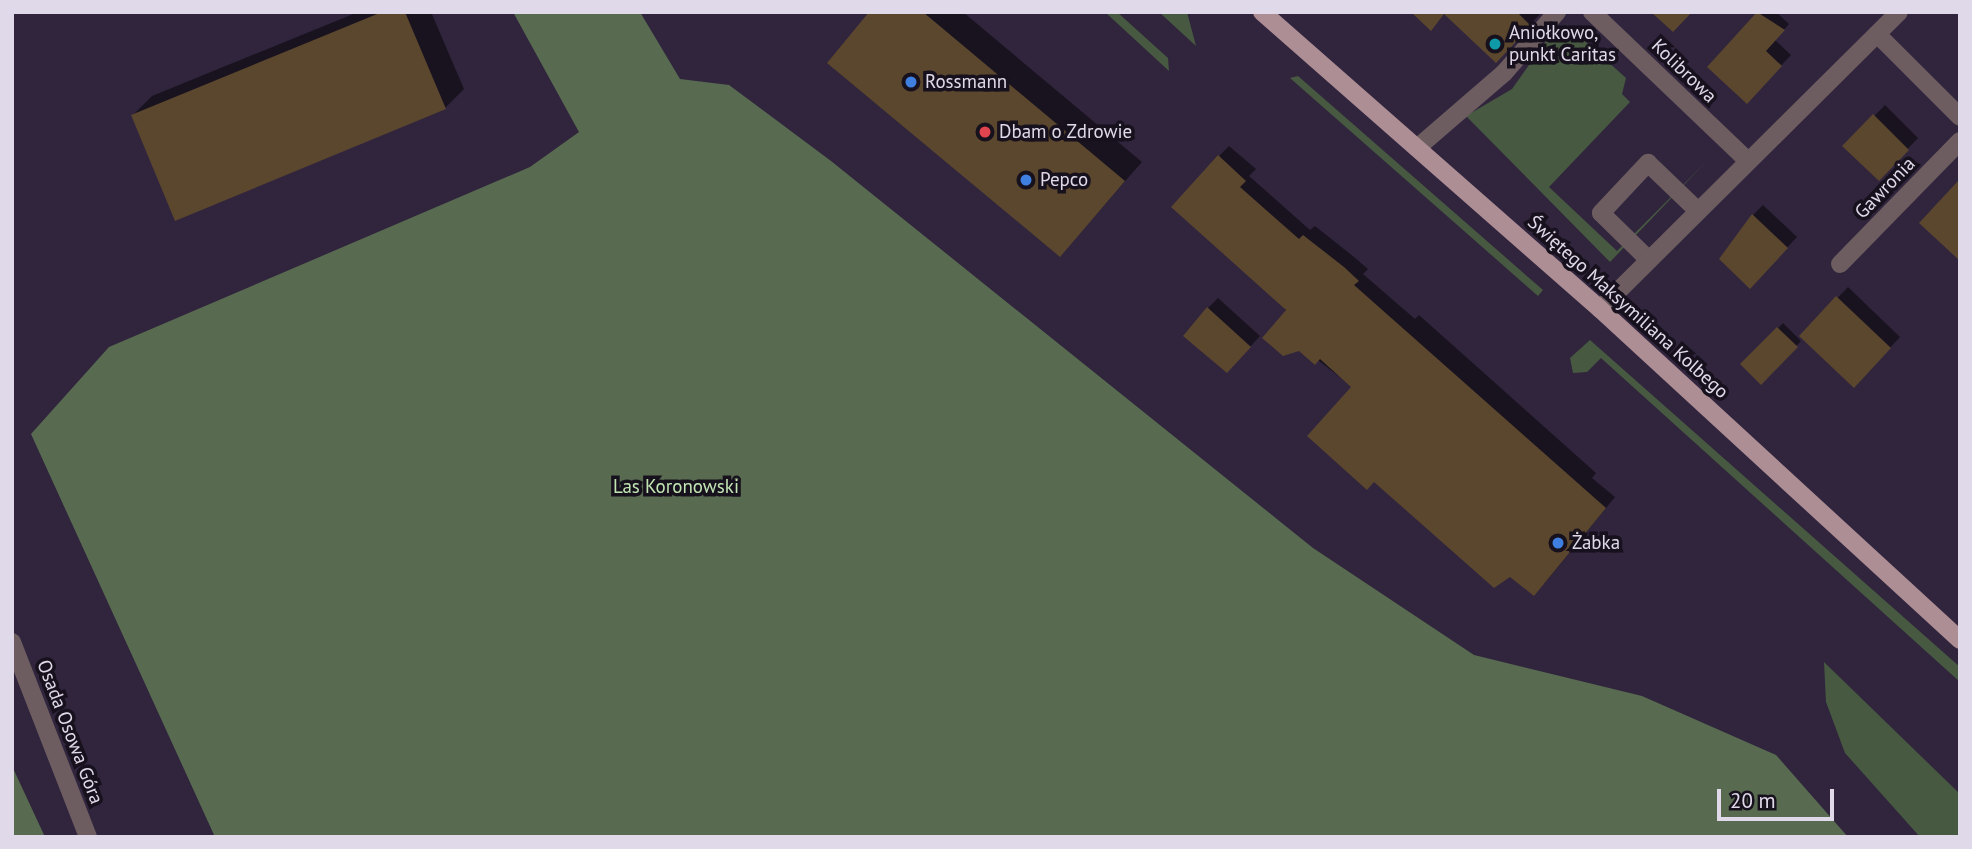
<!DOCTYPE html>
<html>
<head>
<meta charset="utf-8">
<style>
	body { margin:0 }
	#map { position:relative; width:1972px; height:849px; overflow:hidden; background:#30253d; font-family:"PT Sans",sans-serif }
	div>[style] { position:absolute }
	.green>* { inset:0; background:#475940 }
	.forest>* { inset:0; background:#586b50 }
	.shadow>* { inset:0; background:#0007 }
	.building>* { inset:0; background:#5b462e }
	.minor>* { height:18px; margin:-9px; padding:0 9px; transform-origin:9px; border-radius:9px; background:#6d5d60 }
	.major>* { height:18px; margin:-9px; padding:0 9px; transform-origin:9px; border-radius:9px; background:#ae8e95 }
	.dots>* { width:19px; height:19px; translate:-50% -50%; box-sizing:border-box; border:4px solid #16111c; border-radius:50% }
	span { translate:-50% -50%; white-space:nowrap; text-align:center; line-height:1.15; -webkit-text-stroke:7px #16111c; paint-order:stroke }
	.poi-label { font-size:19px; color:#e0d9e9 }
	.left { translate:0 -50%; text-align:left }
	.street-label { font-size:19px; color:#e0d9e9 }
	.park-label { font-size:19px; color:#c2e5b4 }
	.frame { position:absolute; inset:0; border:14px solid #e0d9e9; pointer-events:none }
	.scale { position:absolute; left:1717px; top:789px; width:117px; height:32px; box-sizing:border-box; border:4px solid #e0d9e9; border-top:0; padding-left:9px; font-size:21px; line-height:24px; white-space:nowrap; color:#e0d9e9; -webkit-text-stroke:5px #16111c; paint-order:stroke }
</style>
</head>
<body>
<div id="map">
	<div class="green">
		<i style="clip-path:polygon(1105px 12px,1117px 12px,1168px 58px,1169px 71px)"></i>
		<i style="clip-path:polygon(1159px 12px,1187px 12px,1196px 46px)"></i>
		<i style="clip-path:polygon(1567px 25px,1626px 78px,1622px 94px,1630px 102px,1549px 187px,1617px 251px,1705px 163px,1610px 262px,1466px 116px,1512px 89px,1553px 31px)"></i>
		<i style="clip-path:polygon(1298px 76px,1543px 290px,1538px 296px,1290px 78px)"></i>
		<i style="clip-path:polygon(1590px 340px,1960px 667px,1960px 682px,1601px 358px,1587px 372px,1573px 373px,1570px 358px)"></i>
		<i style="clip-path:polygon(1824px 662px,1960px 794px,1960px 837px,1920px 837px,1845px 753px,1826px 702px)"></i>
	</div>
	<div class="forest">
		<i style="clip-path:polygon(513px 12px,640px 12px,680px 79px,729px 85px,831px 161px,1313px 548px,1474px 655px,1642px 696px,1776px 755px,1848px 837px,215px 837px,31px 434px,109px 347px,530px 167px,579px 132px)"></i>
		<i style="clip-path:polygon(12px 766px,45px 837px,12px 837px)"></i>
	</div>
	<div class="shadow">
		<i style="clip-path:polygon(358px 12px,431px 12px,464px 89px,445px 108px,133px 115px,152px 96px)"></i>
		<i style="clip-path:polygon(871px 12px,963px 12px,1142px 162px,1060px 255px)"></i>
		<i style="clip-path:polygon(1414px 12px,1542px 12px,1496px 60px,1445px 13px,1431px 28px)"></i>
		<i style="clip-path:polygon(1759px 12px,1776px 12px,1789px 24px,1775px 40px,1791px 55px,1757px 91px,1709px 66px)"></i>
		<i style="clip-path:polygon(1885px 105px,1918px 138px,1879px 179px,1845px 146px)"></i>
		<i style="clip-path:polygon(1229px 146px,1256px 169px,1249px 176px,1310px 230px,1315px 226px,1354px 257px,1368px 269px,1363px 274px,1415px 319px,1419px 315px,1596px 473px,1592px 478px,1615px 497px,1544px 584px,1361px 378px,1350px 385px,1301px 347px,1219px 156px)"></i>
		<i style="clip-path:polygon(1763px 205px,1797px 237px,1761px 276px,1753px 215px)"></i>
		<i style="clip-path:polygon(1848px 287px,1900px 337px,1865px 375px,1801px 336px)"></i>
		<i style="clip-path:polygon(1218px 298px,1260px 336px,1238px 360px,1208px 308px)"></i>
		<i style="clip-path:polygon(1783px 323px,1801px 341px,1761px 383px,1743px 364px)"></i>
	</div>
	<div class="building">
		<i style="clip-path:polygon(382px 12px,405px 12px,446px 109px,175px 221px,131px 115px)"></i>
		<i style="clip-path:polygon(869px 12px,923px 12px,1125px 181px,1060px 257px,827px 63px)"></i>
		<i style="clip-path:polygon(1411px 12px,1517px 12px,1531px 26px,1496px 63px,1444px 14px,1431px 31px)"></i>
		<i style="clip-path:polygon(1651px 12px,1692px 12px,1673px 32px)"></i>
		<i style="clip-path:polygon(1757px 12px,1785px 30px,1766px 51px,1782px 66px,1747px 104px,1707px 67px)"></i>
		<i style="clip-path:polygon(1873px 114px,1909px 150px,1879px 181px,1842px 146px)"></i>
		<i style="clip-path:polygon(1218px 155px,1246px 181px,1240px 187px,1299px 239px,1303px 235px,1344px 267px,1359px 281px,1354px 285px,1606px 508px,1534px 596px,1510px 577px,1494px 588px,1374px 482px,1367px 490px,1307px 436px,1351px 387px,1320px 359px,1315px 365px,1299px 351px,1283px 356px,1262px 338px,1286px 310px,1171px 207px)"></i>
		<i style="clip-path:polygon(1958px 181px,1960px 183px,1960px 261px,1919px 223px)"></i>
		<i style="clip-path:polygon(1752px 214px,1788px 248px,1750px 289px,1719px 259px)"></i>
		<i style="clip-path:polygon(1836px 296px,1891px 348px,1854px 388px,1799px 336px)"></i>
		<i style="clip-path:polygon(1207px 307px,1251px 347px,1227px 373px,1183px 336px)"></i>
		<i style="clip-path:polygon(1777px 327px,1798px 347px,1761px 385px,1740px 364px)"></i>
	</div>
	<div class="minor">
		<i style="left:1592px;top:12px;width:214px;rotate:43.7deg"></i>
		<i style="left:1877px;top:34px;width:117px;rotate:45deg"></i>
		<i style="left:1417px;top:148px;width:115px;rotate:-40.8deg"></i>
		<i style="left:1504px;top:73px;width:81px;rotate:-49deg"></i>
		<i style="left:1649px;top:260px;width:67px;rotate:-135.6deg"></i>
		<i style="left:1601px;top:213px;width:69px;rotate:-46.8deg"></i>
		<i style="left:1648px;top:163px;width:69px;rotate:43.8deg"></i>
		<i style="left:1840px;top:264px;width:172px;rotate:-45.7deg"></i>
		<i style="left:1600px;top:309px;width:421px;rotate:-44.8deg"></i>
		<i style="left:12px;top:642px;width:209px;rotate:68.7deg"></i>
	</div>
	<div class="major">
		<i style="left:1262px;top:12px;width:450px;rotate:41.3deg"></i>
		<i style="left:1600px;top:309px;width:489px;rotate:42.6deg"></i>
	</div>
	<div class="dots">
		<i style="left:1495px;top:44px;background:#0f9aa8"></i>
		<i style="left:911px;top:82px;background:#3f7fe0"></i>
		<i style="left:985px;top:132px;background:#e0444e"></i>
		<i style="left:1026px;top:180px;background:#3f7fe0"></i>
		<i style="left:1558px;top:543px;background:#3f7fe0"></i>
	</div>
	<div class="poi-label">
		<span class="left" style="left:1509px;top:44px">Aniołkowo,<br>punkt Caritas</span>
		<span class="left" style="left:925px;top:82px">Rossmann</span>
		<span class="left" style="left:999px;top:132px">Dbam o Zdrowie</span>
		<span class="left" style="left:1040px;top:180px">Pepco</span>
		<span class="left" style="left:1572px;top:543px">Żabka</span>
	</div>
	<div class="street-label">
		<span style="left:1684px;top:71px;rotate:44deg">Kolibrowa</span>
		<span style="left:1885px;top:188px;rotate:-46deg">Gawronia</span>
		<span style="left:1628px;top:307px;rotate:42deg">Świętego Maksymiliana Kolbego</span>
		<span style="left:70px;top:732px;rotate:69deg">Osada Osowa Góra</span>
	</div>
	<div class="park-label">
		<span style="left:676px;top:487px">Las Koronowski</span>
	</div>
	<div class="frame"></div>
	<div class="scale">20 m</div>
</div>
</body>
</html>
